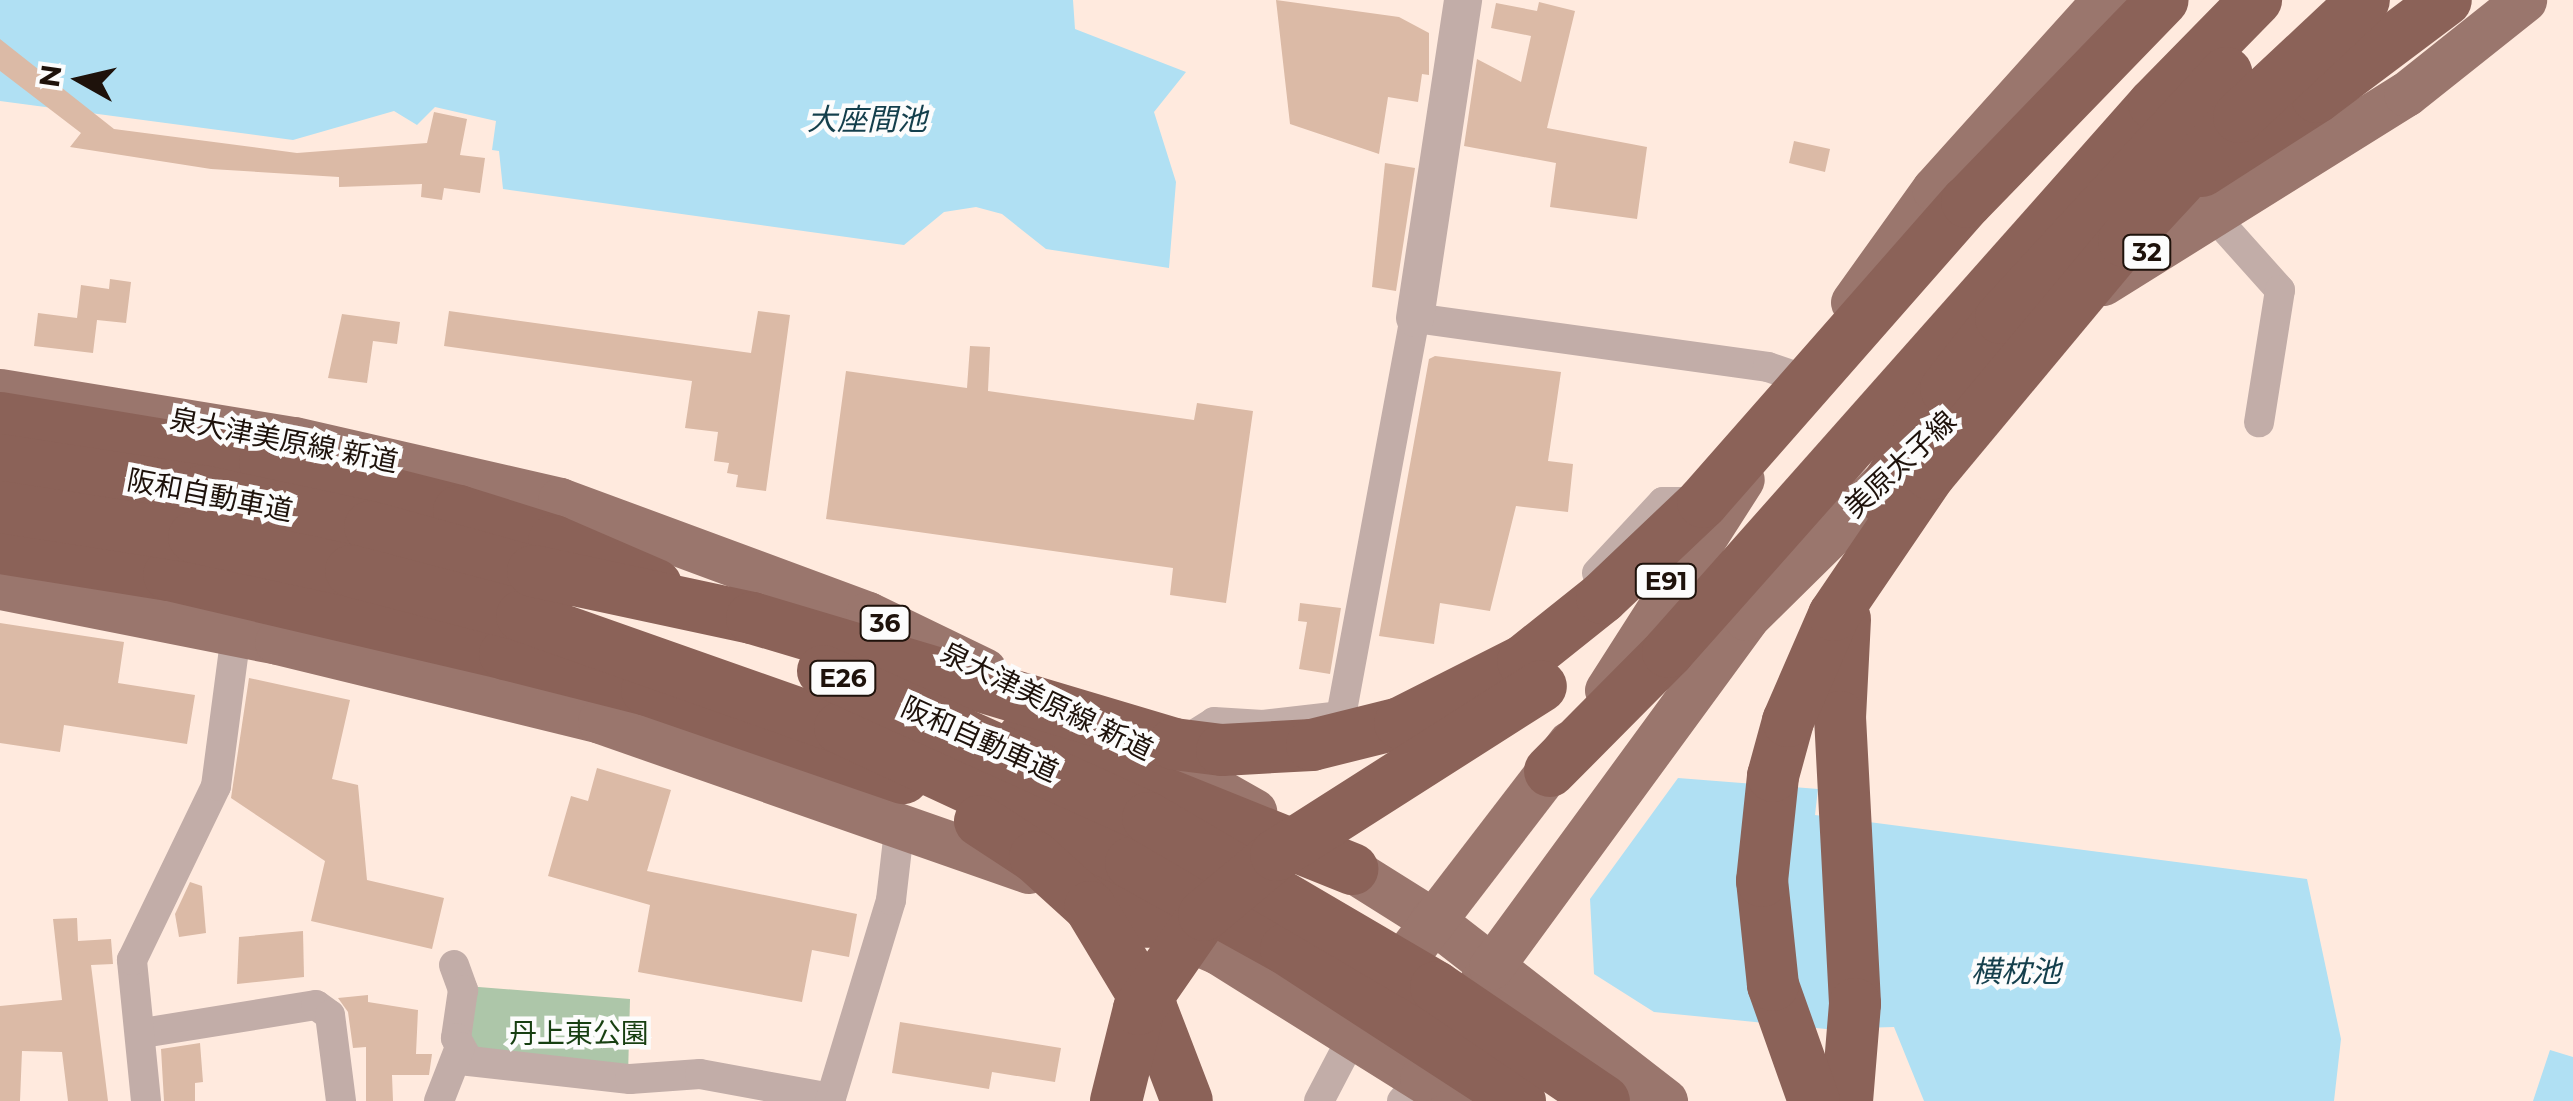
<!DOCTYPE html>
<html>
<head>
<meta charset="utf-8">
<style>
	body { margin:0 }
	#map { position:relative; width:2573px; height:1101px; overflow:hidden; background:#ffeade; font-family:Montserrat,"Noto Sans JP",sans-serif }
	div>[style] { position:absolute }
	.green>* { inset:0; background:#adc6a9 }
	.water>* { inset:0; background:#b0e0f3 }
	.building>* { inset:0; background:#dbbaa6 }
	.minor>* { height:30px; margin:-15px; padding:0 15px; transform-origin:15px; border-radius:15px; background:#c2ada8 }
	.tertiary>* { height:38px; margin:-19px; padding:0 19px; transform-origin:19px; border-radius:19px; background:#c2ada8 }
	.primary>* { height:45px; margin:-22.5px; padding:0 22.5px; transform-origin:22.5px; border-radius:22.5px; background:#9a766d }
	.motorway>* { height:52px; margin:-26px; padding:0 26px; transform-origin:26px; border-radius:26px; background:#8b6258 }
	.motorway-bridge>* { height:52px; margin:-26px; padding:0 26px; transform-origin:26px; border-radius:26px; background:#8b6258 }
	span { translate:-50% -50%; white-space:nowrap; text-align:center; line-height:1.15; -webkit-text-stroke:9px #fcfcfc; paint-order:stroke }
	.shield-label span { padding:2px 8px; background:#fcfcfc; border:2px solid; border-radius:8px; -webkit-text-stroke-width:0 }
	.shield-label { font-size:25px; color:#1e120b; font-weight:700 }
	.street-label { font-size:28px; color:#1e120b }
	.park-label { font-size:28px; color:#173f11 }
	.water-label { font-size:30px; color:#143f4c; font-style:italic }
	.north { position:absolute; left:30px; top:30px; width:100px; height:100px; -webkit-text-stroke:8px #fcfcfc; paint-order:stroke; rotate:278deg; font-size:28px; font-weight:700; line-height:40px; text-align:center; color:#1e120b }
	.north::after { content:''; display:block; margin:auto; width:35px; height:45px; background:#1e120b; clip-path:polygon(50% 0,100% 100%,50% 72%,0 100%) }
</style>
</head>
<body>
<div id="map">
	<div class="green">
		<i style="clip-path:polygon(466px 986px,630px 999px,628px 1076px,472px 1056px)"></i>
	</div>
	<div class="water">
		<i style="clip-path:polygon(0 0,1073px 0,1075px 29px,1186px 72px,1154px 112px,1176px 182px,1169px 268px,1046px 249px,1002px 214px,976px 207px,944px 212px,904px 245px,503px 189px,499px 151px,492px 150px,496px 121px,435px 107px,417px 125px,394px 111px,293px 140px,0 101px)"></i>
		<i style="clip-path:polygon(1678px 778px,1818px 789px,1815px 815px,2307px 879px,2341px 1039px,2334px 1101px,1924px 1101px,1894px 1027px,1826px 1029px,1654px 1012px,1594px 974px,1590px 899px)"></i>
		<i style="clip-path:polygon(2550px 1050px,2573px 1057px,2573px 1101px,2533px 1101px)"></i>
	</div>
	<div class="building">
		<i style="clip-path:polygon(1276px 0,1399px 17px,1429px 33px,1429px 75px,1422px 74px,1418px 102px,1388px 97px,1379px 154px,1290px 124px)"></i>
		<i style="clip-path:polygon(1539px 2px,1575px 11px,1547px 128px,1647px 147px,1637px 219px,1550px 207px,1556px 163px,1464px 146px,1477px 59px,1521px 82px,1531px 36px,1491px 28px,1496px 3px,1537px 11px)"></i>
		<i style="clip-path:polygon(0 39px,114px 129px,297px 153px,427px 143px,434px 112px,467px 119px,460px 155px,485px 158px,480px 193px,444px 188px,442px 200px,421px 197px,422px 184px,339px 187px,339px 177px,211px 169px,70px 147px,81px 133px,0 71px)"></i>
		<i style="clip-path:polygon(1794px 141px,1830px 149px,1825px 172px,1789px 163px)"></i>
		<i style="clip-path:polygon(1385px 163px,1415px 168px,1396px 291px,1372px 287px)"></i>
		<i style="clip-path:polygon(110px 279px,131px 282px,126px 323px,97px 320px,93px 353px,34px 346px,38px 313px,77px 318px,81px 285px,109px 289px)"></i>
		<i style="clip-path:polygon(449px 311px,751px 353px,758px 311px,790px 315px,766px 491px,736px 487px,738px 475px,727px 473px,729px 463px,714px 461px,718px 432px,685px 428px,692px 381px,444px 346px)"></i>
		<i style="clip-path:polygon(342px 314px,400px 322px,397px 344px,373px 341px,367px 383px,328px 378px)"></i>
		<i style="clip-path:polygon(970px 346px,990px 347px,988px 391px,1194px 420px,1197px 403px,1253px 411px,1226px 603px,1170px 595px,1173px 568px,826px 519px,846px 371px,967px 388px)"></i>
		<i style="clip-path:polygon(1435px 356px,1561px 372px,1548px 461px,1573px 464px,1568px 512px,1516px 506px,1490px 611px,1440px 603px,1434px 644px,1379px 636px,1429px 359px)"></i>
		<i style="clip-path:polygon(1300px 603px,1341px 608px,1330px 674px,1299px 669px,1307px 622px,1298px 621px)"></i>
		<i style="clip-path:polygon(0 623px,124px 642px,118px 683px,195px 695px,187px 744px,64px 725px,60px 752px,0 743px)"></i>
		<i style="clip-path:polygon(249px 678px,350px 700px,332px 779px,358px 785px,367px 880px,444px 898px,432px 949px,311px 921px,325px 861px,231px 798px)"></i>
		<i style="clip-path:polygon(597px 768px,671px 790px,647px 871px,857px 914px,849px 957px,812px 950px,802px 1002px,638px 972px,650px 905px,548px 876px,571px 796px,588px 801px)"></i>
		<i style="clip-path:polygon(190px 882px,202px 886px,206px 933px,179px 937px,175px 914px)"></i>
		<i style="clip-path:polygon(77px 918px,78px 941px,111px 939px,113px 964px,91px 965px,108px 1101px,68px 1101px,62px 1052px,22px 1051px,20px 1101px,0 1101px,0 1006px,62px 1000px,53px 919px)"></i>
		<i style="clip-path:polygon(303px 931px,304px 977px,237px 984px,239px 937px)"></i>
		<i style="clip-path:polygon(368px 995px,368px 1002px,418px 1010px,416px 1054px,432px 1054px,429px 1075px,392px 1075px,393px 1101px,366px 1101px,366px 1047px,353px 1048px,348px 1012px,338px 998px)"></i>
		<i style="clip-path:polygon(900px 1022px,1061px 1048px,1055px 1082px,992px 1072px,989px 1089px,892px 1073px)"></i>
		<i style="clip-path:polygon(200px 1043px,203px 1082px,195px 1083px,195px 1101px,164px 1101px,161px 1049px)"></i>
	</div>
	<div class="minor">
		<i style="left:2212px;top:214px;width:102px;rotate:48.2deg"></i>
		<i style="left:2280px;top:290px;width:134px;rotate:99deg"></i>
		<i style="left:1597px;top:573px;width:97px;rotate:-47.1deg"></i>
		<i style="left:1663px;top:502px;width:17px"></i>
		<i style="left:1680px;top:502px;width:23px;rotate:31deg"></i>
		<i style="left:1181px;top:743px;width:39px;rotate:-32deg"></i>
		<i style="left:1214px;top:722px;width:49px;rotate:3.5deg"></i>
		<i style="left:1263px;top:725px;width:79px;rotate:-6.6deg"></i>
		<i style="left:1341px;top:716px;width:405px;rotate:-79.5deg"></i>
		<i style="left:1415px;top:318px;width:356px;rotate:7.9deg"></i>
		<i style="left:1768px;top:367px;width:37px;rotate:19deg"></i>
		<i style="left:454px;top:965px;width:27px;rotate:70deg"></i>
		<i style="left:463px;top:990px;width:49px;rotate:98.3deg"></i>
		<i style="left:456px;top:1038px;width:26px;rotate:61deg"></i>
		<i style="left:469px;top:1061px;width:162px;rotate:6.4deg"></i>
		<i style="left:630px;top:1079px;width:70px;rotate:-4.1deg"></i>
		<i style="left:700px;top:1074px;width:133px;rotate:10.4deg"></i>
		<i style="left:143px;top:1033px;width:175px;rotate:-9.2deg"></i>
		<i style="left:316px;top:1005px;width:17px;rotate:36deg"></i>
		<i style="left:330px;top:1015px;width:87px;rotate:82.7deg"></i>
		<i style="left:146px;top:1101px;width:142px;rotate:-95.7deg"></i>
		<i style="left:132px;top:960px;width:193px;rotate:-64.2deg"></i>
		<i style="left:216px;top:786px;width:153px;rotate:-82.5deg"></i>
		<i style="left:439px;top:1101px;width:58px;rotate:-68.7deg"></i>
		<i style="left:830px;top:1101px;width:210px;rotate:-73.1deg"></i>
		<i style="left:891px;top:900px;width:79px;rotate:-83.4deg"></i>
		<i style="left:1319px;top:1101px;width:76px;rotate:-62.4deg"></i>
		<i style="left:1402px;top:1101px;width:30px;rotate:-49deg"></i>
	</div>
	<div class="tertiary">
		<i style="left:1415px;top:318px;width:322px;rotate:-81.4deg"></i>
	</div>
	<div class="primary">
		<i style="left:2103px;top:283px;width:357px;rotate:-32deg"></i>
		<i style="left:2406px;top:94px;width:151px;rotate:-38.5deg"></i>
		<i style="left:1853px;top:302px;width:139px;rotate:-54.4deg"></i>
		<i style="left:1934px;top:189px;width:254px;rotate:-48deg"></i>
		<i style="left:0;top:391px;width:298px;rotate:9.3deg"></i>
		<i style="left:294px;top:439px;width:273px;rotate:12.9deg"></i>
		<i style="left:560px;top:500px;width:328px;rotate:20.3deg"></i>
		<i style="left:868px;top:614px;width:129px;rotate:25.8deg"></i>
		<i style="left:0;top:587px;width:282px;rotate:11.2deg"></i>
		<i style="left:277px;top:642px;width:333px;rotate:13.7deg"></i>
		<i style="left:600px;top:721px;width:454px;rotate:19.3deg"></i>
		<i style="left:1607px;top:690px;width:250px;rotate:-57.4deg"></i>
		<i style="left:1136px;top:744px;width:136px;rotate:29.6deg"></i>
		<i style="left:1322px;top:851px;width:130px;rotate:32.1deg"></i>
		<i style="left:1432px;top:920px;width:295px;rotate:37.8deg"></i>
		<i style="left:1156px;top:925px;width:68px;rotate:23.5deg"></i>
		<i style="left:1218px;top:952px;width:281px;rotate:32deg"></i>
		<i style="left:1414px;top:946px;width:256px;rotate:-52.5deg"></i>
		<i style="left:1422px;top:1078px;width:131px;rotate:-58.1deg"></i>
		<i style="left:1491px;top:967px;width:432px;rotate:-53.8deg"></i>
		<i style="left:1746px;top:618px;width:216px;rotate:-44.6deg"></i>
	</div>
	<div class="motorway">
		<i style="left:2202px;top:171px;width:137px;rotate:-32.8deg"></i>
		<i style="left:2317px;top:97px;width:161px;rotate:-36.9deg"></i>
		<i style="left:0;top:418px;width:269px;rotate:9.4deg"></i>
		<i style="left:265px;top:462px;width:200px;rotate:14.2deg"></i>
		<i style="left:459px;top:511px;width:100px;rotate:17.5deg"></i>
		<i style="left:554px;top:541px;width:111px;rotate:23.3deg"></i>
		<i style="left:0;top:548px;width:171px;rotate:9.1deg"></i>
		<i style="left:169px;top:575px;width:345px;rotate:13.2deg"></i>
		<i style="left:505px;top:654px;width:146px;rotate:14.2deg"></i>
		<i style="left:647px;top:690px;width:271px;rotate:19deg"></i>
		<i style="left:1024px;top:737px;width:354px;rotate:21.9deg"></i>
		<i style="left:1550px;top:771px;width:168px;rotate:-45.2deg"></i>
		<i style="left:1668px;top:652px;width:732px;rotate:-48.43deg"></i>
		<i style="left:2154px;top:104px;width:146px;rotate:-45.6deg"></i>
		<i style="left:1054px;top:850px;width:118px;rotate:37.5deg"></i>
	</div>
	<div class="motorway-bridge">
		<i style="left:0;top:460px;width:204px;rotate:8.7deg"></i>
		<i style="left:202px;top:491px;width:172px;rotate:12.1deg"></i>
		<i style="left:370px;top:527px;width:202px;rotate:15.5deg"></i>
		<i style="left:1881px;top:496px;width:125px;rotate:-58.7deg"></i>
		<i style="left:1946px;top:389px;width:90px;rotate:-52.2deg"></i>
		<i style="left:2001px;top:318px;width:333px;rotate:-47.4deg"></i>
		<i style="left:0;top:507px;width:196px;rotate:8.8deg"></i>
		<i style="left:194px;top:537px;width:161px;rotate:12.2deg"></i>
		<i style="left:351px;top:571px;width:177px;rotate:14.7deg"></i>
		<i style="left:522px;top:616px;width:337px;rotate:19.4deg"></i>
		<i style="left:840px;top:728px;width:321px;rotate:24.9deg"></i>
		<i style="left:1131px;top:863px;width:177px;rotate:29deg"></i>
		<i style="left:1286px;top:949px;width:279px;rotate:33deg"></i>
		<i style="left:533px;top:571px;width:224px;rotate:12.1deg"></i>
		<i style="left:752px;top:618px;width:440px;rotate:16.6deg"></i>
		<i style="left:1174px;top:744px;width:48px;rotate:7.1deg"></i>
		<i style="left:1222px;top:750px;width:90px;rotate:-3.2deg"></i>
		<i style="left:1312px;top:745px;width:91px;rotate:-14deg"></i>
		<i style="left:1400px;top:723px;width:138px;rotate:-26.8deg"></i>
		<i style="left:1523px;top:661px;width:101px;rotate:-38.6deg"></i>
		<i style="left:1602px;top:598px;width:139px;rotate:-43.5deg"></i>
		<i style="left:1703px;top:502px;width:400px;rotate:-48.7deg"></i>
		<i style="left:1967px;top:202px;width:281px;rotate:-45.9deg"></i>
		<i style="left:1845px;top:619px;width:98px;rotate:92.9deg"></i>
		<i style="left:1840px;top:717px;width:287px;rotate:87deg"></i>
		<i style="left:1855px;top:1004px;width:97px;rotate:94.7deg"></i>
		<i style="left:823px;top:671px;width:357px;rotate:24.3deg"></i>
		<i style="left:1148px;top:818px;width:334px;rotate:30.4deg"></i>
		<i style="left:1436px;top:987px;width:203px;rotate:34.2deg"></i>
		<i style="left:980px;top:821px;width:66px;rotate:33.2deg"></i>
		<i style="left:1035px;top:857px;width:74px;rotate:42.3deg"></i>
		<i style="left:1090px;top:907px;width:120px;rotate:59deg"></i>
		<i style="left:1152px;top:1010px;width:97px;rotate:69deg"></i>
		<i style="left:1116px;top:1101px;width:95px;rotate:-76deg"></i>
		<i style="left:1139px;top:1009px;width:114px;rotate:-55.3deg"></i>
		<i style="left:1204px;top:915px;width:94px;rotate:-39.8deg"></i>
		<i style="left:1276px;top:855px;width:314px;rotate:-32.5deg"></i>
		<i style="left:1814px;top:1101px;width:123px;rotate:-109.5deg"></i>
		<i style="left:1773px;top:985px;width:105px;rotate:-96deg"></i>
		<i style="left:1762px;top:881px;width:106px;rotate:-84deg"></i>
		<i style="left:1773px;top:776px;width:57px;rotate:-74.7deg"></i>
		<i style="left:1788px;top:721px;width:116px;rotate:-66.5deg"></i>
		<i style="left:1834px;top:615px;width:171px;rotate:-55.8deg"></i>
		<i style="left:1930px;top:474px;width:303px;rotate:-50.2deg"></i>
		<i style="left:2124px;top:241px;width:169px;rotate:-47.2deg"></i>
		<i style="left:2239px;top:117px;width:171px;rotate:-43.1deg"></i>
	</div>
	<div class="shield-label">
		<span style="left:2147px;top:252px">32</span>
		<span style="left:1666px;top:581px">E91</span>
		<span style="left:885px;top:623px">36</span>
		<span style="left:843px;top:678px">E26</span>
	</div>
	<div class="street-label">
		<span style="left:284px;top:440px;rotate:11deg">泉大津美原線 新道</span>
		<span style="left:1900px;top:464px;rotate:-43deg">美原太子線</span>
		<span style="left:210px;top:495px;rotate:11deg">阪和自動車道</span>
		<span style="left:1047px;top:701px;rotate:26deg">泉大津美原線 新道</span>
		<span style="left:980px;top:739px;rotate:24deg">阪和自動車道</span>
	</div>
	<div class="park-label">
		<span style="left:579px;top:1033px">丹上東公園</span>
	</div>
	<div class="water-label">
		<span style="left:867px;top:120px">大座間池</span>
		<span style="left:2016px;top:972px">横枕池</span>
	</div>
	<div class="north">N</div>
</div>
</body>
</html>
